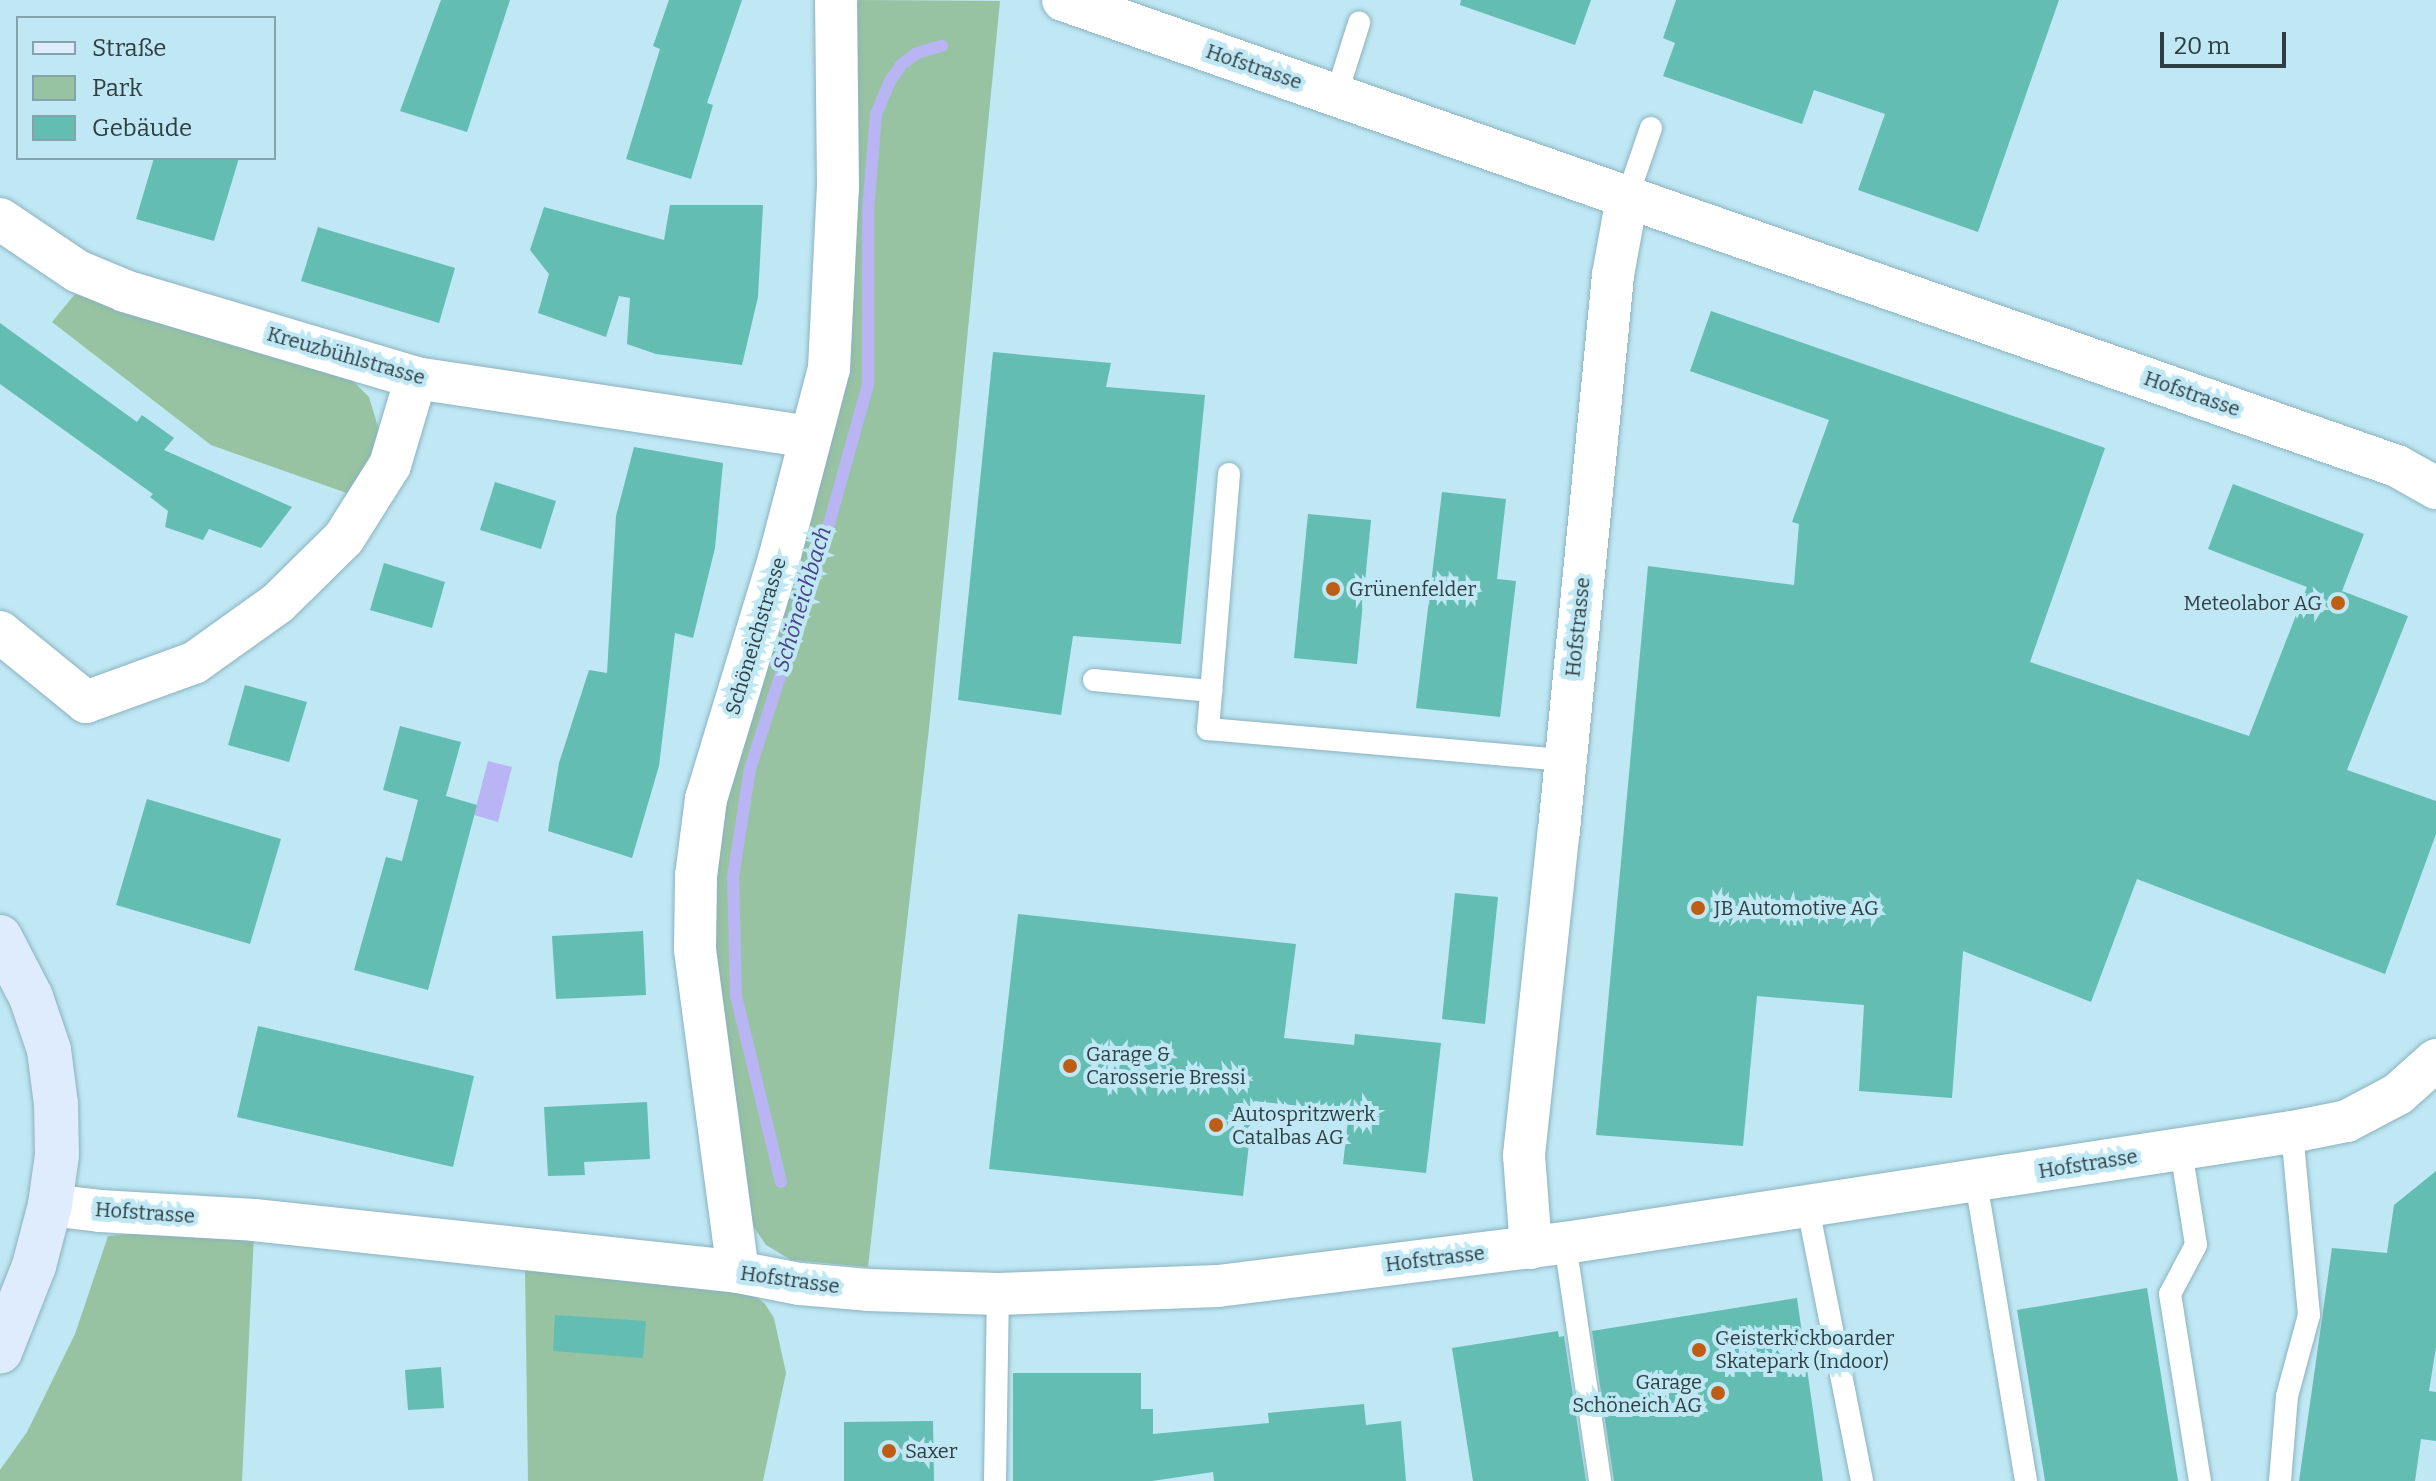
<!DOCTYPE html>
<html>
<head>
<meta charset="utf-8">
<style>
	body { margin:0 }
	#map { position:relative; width:2436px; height:1481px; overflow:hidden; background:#bfe7f4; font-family:Bitter,serif }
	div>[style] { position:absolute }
	.green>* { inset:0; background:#97c3a2 }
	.water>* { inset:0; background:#b9b5f4 }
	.stream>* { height:12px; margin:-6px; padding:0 6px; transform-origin:6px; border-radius:6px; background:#b9b5f4 }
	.building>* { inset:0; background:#63bdb3 }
	.roads { filter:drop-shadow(0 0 2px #8bb2be) drop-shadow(0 0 2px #8bb2be) }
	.service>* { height:22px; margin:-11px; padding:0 11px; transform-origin:11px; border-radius:11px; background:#fff }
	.minor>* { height:42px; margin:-21px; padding:0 21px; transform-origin:21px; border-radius:21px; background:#fff }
	.secondary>* { height:44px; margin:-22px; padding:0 22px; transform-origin:22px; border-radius:22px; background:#deecfe }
	.dots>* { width:22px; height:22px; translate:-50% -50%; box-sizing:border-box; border:4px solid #bfe7f4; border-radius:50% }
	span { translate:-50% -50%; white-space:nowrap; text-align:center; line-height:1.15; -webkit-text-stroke:8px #bfe7f4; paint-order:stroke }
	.street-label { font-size:20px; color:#2e3e43 }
	.poi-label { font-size:20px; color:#2e3e43 }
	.left { translate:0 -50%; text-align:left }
	.right { translate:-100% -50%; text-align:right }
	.water-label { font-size:22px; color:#4c428b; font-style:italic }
	.legend { position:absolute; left:16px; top:16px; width:260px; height:144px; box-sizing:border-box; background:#bfe7f4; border:2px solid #85a3ad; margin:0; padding:10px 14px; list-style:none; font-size:24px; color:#2e3e43 }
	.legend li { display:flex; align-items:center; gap:16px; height:40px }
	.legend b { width:40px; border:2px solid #85a3ad }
	.scale { position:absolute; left:2160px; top:32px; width:126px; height:36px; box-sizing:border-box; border:4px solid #2e3e43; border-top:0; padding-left:10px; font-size:24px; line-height:28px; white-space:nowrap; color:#2e3e43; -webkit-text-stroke:6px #bfe7f4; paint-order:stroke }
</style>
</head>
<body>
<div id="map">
	<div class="green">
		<i style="clip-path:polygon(859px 0,1000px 1px,930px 719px,868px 1267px,791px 1260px,766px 1245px,749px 1220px,739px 1114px,713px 992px,711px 850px,834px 410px,855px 6px)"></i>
		<i style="clip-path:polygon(75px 294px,347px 375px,369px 397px,379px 430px,358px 497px,211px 445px,52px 322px)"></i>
		<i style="clip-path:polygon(163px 1231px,254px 1235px,242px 1481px,0 1481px,0 1470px,27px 1432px,75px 1334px,108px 1236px)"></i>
		<i style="clip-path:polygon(525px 1267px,752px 1293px,765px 1304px,774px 1318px,786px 1373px,763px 1481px,528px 1481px)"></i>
	</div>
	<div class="water">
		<i style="clip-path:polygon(488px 761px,512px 767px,498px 822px,474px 815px)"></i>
	</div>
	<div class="stream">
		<i style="left:781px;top:1182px;width:191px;rotate:-103.6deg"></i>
		<i style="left:736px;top:996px;width:119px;rotate:-91.4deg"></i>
		<i style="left:733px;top:877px;width:109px;rotate:-81.1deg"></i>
		<i style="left:750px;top:769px;width:257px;rotate:-72.1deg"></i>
		<i style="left:829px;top:524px;width:145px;rotate:-74.4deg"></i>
		<i style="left:868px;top:384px;width:173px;rotate:-90deg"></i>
		<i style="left:868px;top:211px;width:97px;rotate:-85.3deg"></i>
		<i style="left:876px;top:114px;width:36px;rotate:-67deg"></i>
		<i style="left:890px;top:81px;width:19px;rotate:-55deg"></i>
		<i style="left:901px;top:65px;width:20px;rotate:-37deg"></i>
		<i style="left:917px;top:53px;width:26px;rotate:-16deg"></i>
	</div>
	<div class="building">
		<i style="clip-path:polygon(441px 0,510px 0,467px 132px,400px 111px)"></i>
		<i style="clip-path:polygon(669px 0,742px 0,707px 103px,713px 105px,691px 179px,626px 159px,660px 49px,653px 46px)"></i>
		<i style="clip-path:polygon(1461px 0,1591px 0,1575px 45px,1460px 5px)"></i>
		<i style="clip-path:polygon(1676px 0,2059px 0,1978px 232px,1858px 190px,1885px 114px,1814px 90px,1802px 124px,1663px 76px,1675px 43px,1663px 38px)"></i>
		<i style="clip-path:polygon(154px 158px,239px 158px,214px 241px,136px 219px)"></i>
		<i style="clip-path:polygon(670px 205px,763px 205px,758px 297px,742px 365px,656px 354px,627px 344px,630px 298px,619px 296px,606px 337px,538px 313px,549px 274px,530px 250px,544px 207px,664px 240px)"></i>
		<i style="clip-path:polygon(318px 227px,455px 268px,439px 323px,301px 281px)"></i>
		<i style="clip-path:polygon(1711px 311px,2105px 448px,2030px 662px,2249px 736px,2307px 587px,2208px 549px,2233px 484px,2364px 534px,2342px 591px,2408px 616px,2347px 770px,2436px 801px,2436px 834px,2385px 974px,2137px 879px,2091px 1002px,1963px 951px,1952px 1098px,1859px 1091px,1864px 1005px,1757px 996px,1743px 1146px,1596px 1135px,1648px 566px,1794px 585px,1799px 524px,1792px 522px,1829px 420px,1690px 371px)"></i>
		<i style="clip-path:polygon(0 323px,137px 422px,142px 415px,174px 438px,164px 450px,292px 507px,261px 548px,209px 529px,203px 540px,165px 527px,168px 511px,150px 497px,153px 494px,0 384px)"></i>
		<i style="clip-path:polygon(993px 352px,1111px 363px,1106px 387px,1205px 395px,1181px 644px,1073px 636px,1061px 715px,958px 700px)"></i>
		<i style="clip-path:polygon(634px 447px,723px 463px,715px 548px,693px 638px,675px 633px,659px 766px,632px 858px,548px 831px,559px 763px,589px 670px,607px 673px,616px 516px)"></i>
		<i style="clip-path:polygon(495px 482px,556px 501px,541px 549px,480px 530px)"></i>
		<i style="clip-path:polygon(1442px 492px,1506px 499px,1497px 579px,1516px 581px,1500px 717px,1416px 708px)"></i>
		<i style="clip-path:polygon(1308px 514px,1371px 520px,1357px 664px,1294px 658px)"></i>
		<i style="clip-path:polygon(384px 563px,445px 582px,432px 628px,370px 610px)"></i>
		<i style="clip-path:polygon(245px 685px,307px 702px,289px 762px,228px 745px)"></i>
		<i style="clip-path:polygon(400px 726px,461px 742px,446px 796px,477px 805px,428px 990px,354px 970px,386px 857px,402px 861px,418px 800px,383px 790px)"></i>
		<i style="clip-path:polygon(147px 799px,281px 839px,250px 944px,116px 905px)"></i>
		<i style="clip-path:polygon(1455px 893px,1498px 897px,1485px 1024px,1442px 1019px)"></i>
		<i style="clip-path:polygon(1018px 914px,1296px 944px,1284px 1038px,1354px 1045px,1355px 1034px,1441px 1043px,1426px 1173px,1343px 1164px,1349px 1111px,1254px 1101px,1243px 1196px,989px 1169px)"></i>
		<i style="clip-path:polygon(643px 931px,646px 995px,556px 999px,552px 936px)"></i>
		<i style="clip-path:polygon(258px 1026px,474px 1076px,453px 1167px,237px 1117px)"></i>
		<i style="clip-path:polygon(647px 1102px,650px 1159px,584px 1162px,585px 1175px,548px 1176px,544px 1107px)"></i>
		<i style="clip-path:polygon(2436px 1171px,2436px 1347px,2429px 1391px,2436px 1392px,2436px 1441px,2421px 1439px,2415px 1481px,2299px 1481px,2332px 1248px,2387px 1253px,2394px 1205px)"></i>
		<i style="clip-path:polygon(2147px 1288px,2178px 1481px,2045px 1481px,2017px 1310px)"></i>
		<i style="clip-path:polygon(1797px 1298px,1823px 1481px,1614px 1481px,1592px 1331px)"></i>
		<i style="clip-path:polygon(555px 1315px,646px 1321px,643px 1358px,553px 1351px)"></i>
		<i style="clip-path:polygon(1558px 1331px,1559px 1337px,1564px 1336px,1586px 1481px,1473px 1481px,1452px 1348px)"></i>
		<i style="clip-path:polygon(441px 1367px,444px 1408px,408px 1410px,405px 1370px)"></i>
		<i style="clip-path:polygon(1013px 1373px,1141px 1373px,1141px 1409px,1153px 1409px,1153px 1434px,1269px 1423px,1268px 1413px,1364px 1404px,1366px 1425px,1401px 1421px,1406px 1481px,1214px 1481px,1213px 1472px,1152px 1481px,1013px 1481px)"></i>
		<i style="clip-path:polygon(933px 1421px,934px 1481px,844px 1481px,844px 1422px)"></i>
	</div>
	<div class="roads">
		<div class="service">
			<i style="left:1336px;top:96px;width:77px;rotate:-72.5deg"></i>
			<i style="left:1627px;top:198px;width:74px;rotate:-71.1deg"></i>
			<i style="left:1229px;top:474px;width:256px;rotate:94.7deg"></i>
			<i style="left:1208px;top:729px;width:358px;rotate:5deg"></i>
			<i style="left:1094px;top:680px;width:118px;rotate:5.4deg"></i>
			<i style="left:2181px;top:1150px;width:96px;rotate:81deg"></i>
			<i style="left:2196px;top:1245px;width:55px;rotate:118deg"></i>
			<i style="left:2170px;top:1294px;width:189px;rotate:80.9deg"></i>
			<i style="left:1976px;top:1182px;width:303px;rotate:80.5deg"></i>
			<i style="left:1808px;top:1208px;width:278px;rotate:78.8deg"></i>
			<i style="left:1565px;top:1243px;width:241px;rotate:81.6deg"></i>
			<i style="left:995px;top:1481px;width:187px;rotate:-89.1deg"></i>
			<i style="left:2280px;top:1481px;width:85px;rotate:-85.3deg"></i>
			<i style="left:2287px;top:1396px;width:84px;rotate:-74.8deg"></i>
			<i style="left:2309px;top:1315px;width:184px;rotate:-95.3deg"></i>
		</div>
		<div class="minor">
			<i style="left:1063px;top:0;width:1413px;rotate:19.26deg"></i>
			<i style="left:2397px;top:466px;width:45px;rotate:29.4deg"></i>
			<i style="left:0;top:219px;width:93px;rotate:34deg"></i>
			<i style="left:77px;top:271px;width:52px;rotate:22.6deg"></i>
			<i style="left:125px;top:291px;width:304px;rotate:16.6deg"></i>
			<i style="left:416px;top:378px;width:398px;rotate:8.5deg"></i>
			<i style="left:0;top:632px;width:111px;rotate:39.1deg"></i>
			<i style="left:86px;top:702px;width:115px;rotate:-19.9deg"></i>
			<i style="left:194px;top:663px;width:103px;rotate:-35.5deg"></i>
			<i style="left:278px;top:603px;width:93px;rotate:-44.6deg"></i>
			<i style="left:344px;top:538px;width:86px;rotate:-57.8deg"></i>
			<i style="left:390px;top:465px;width:91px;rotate:-73.4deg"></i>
			<i style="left:50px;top:1205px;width:50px;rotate:6.8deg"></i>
			<i style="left:100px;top:1211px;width:154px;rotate:3.3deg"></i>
			<i style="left:254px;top:1220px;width:487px;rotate:6.1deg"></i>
			<i style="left:738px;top:1272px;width:63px;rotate:11deg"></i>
			<i style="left:800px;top:1284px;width:68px;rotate:5deg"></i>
			<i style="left:868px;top:1290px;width:130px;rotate:1.8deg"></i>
			<i style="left:998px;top:1294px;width:220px;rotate:-2.1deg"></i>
			<i style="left:1218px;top:1286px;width:350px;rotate:-7.1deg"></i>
			<i style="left:1565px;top:1243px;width:735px;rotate:-8.68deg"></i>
			<i style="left:2292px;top:1132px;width:56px;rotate:-11.3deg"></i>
			<i style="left:2347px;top:1121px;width:58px;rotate:-27.9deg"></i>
			<i style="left:2398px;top:1094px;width:51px;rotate:-41.8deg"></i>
			<i style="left:1531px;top:1248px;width:93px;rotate:-94.3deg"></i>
			<i style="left:1524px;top:1155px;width:327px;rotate:-83.9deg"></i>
			<i style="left:1559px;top:830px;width:558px;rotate:-84.44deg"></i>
			<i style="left:1613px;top:275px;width:78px;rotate:-79.7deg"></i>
			<i style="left:738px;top:1272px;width:326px;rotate:-97.6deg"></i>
			<i style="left:695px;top:949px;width:73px;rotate:-89.2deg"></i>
			<i style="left:696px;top:876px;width:78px;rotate:-82.6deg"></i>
			<i style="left:706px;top:799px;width:251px;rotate:-73.1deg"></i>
			<i style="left:779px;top:559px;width:196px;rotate:-75.3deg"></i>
			<i style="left:829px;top:369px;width:181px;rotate:-87.2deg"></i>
			<i style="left:838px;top:188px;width:188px;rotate:-90.6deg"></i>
		</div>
		<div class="secondary">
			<i style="left:0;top:937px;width:68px;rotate:62.7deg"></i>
			<i style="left:31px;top:997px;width:56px;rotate:71.2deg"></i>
			<i style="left:49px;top:1050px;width:54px;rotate:82.6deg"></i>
			<i style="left:56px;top:1104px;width:51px;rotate:88.9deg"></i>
			<i style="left:57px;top:1155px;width:50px;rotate:98deg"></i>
			<i style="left:50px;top:1205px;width:63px;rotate:104.7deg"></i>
			<i style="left:34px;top:1266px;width:92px;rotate:111.6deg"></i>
		</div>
	</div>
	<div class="dots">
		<i style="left:1333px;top:589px;background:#bd5e14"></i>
		<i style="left:2338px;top:603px;background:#bd5e14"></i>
		<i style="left:1698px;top:908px;background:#bd5e14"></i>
		<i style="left:1070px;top:1066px;background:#bd5e14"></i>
		<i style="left:1216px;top:1125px;background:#bd5e14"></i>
		<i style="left:1699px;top:1350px;background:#bd5e14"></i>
		<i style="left:1718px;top:1393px;background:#bd5e14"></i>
		<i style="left:889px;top:1451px;background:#bd5e14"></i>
	</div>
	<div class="street-label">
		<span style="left:1254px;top:67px;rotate:19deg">Hofstrasse</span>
		<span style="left:346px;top:356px;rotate:16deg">Kreuzbühlstrasse</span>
		<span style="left:2192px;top:394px;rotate:19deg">Hofstrasse</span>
		<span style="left:1578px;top:627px;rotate:-84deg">Hofstrasse</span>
		<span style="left:756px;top:636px;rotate:-73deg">Schöneichstrasse</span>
		<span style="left:2088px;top:1164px;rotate:-9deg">Hofstrasse</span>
		<span style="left:145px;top:1213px;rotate:4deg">Hofstrasse</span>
		<span style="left:1435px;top:1259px;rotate:-7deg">Hofstrasse</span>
		<span style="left:790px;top:1280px;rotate:8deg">Hofstrasse</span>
	</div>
	<div class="poi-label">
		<span class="left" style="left:1349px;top:589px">Grünenfelder</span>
		<span class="right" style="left:2322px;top:603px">Meteolabor AG</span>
		<span class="left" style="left:1714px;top:908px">JB Automotive AG</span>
		<span class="left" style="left:1086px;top:1066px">Garage &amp;<br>Carosserie Bressi</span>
		<span class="left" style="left:1232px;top:1126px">Autospritzwerk<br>Catalbas AG</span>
		<span class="left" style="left:1715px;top:1350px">Geisterkickboarder<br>Skatepark (Indoor)</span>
		<span class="right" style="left:1702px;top:1394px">Garage<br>Schöneich AG</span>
		<span class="left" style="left:905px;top:1451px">Saxer</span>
	</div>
	<div class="water-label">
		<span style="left:802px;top:599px;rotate:-73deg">Schöneichbach</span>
	</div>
	<ul class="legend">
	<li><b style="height:10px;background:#deecfe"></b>Straße</li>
	<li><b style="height:22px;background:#97c3a2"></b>Park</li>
	<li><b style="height:22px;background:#63bdb3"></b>Gebäude</li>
	</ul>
	<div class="scale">20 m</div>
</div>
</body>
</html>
